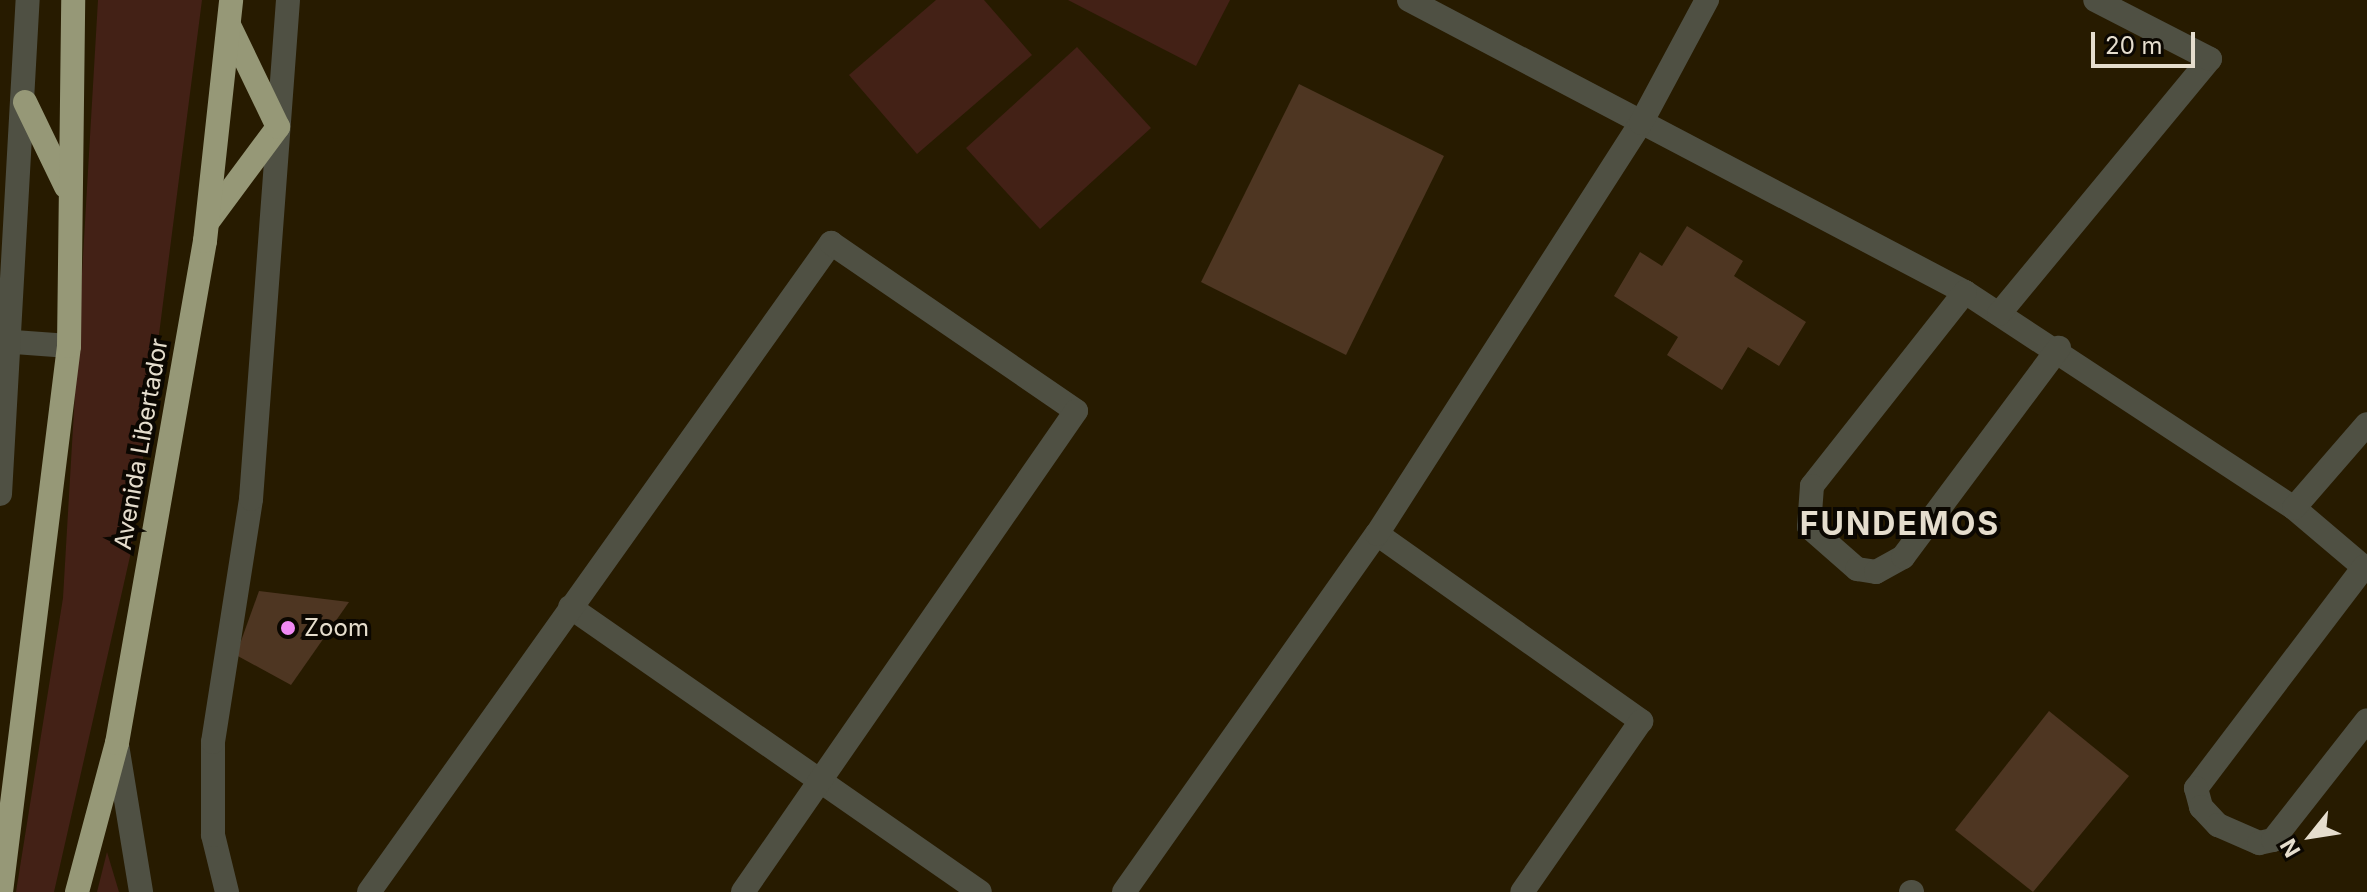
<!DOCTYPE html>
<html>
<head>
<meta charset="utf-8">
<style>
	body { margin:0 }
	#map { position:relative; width:2367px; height:892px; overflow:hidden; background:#271b00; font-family:Inter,sans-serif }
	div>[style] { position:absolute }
	.green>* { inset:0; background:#432116 }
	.building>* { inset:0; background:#4e3622 }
	.minor>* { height:24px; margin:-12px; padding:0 12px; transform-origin:12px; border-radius:12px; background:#4f5043 }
	.highway>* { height:24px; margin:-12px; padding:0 12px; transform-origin:12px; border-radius:12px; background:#969877 }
	.dots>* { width:22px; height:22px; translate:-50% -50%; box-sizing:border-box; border:4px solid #0b0701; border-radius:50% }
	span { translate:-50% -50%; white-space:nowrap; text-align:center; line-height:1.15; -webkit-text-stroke:8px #0b0701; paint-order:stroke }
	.street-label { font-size:24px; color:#e5ddcd }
	.poi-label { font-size:24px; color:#e5ddcd }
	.left { translate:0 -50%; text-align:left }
	.district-label { font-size:32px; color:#e5ddcd; font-weight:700; letter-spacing:2px }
	.north { position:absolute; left:2271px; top:796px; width:80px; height:80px; -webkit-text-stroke:6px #0b0701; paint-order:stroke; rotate:240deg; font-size:22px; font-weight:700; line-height:32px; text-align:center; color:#e5ddcd }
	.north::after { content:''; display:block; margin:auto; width:28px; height:36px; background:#e5ddcd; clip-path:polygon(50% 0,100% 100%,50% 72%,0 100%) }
	.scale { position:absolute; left:2091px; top:32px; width:104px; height:36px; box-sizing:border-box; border:4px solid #e5ddcd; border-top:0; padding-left:10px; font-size:24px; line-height:28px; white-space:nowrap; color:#e5ddcd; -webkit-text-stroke:6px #0b0701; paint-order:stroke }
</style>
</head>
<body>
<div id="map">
	<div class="green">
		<i style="clip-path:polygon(98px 0,202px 0,131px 552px,54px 892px,16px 892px,63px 598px)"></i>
		<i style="clip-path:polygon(936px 0,984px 0,1032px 55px,917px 154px,849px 75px)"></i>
		<i style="clip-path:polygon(1068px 0,1230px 0,1196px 66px)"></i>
		<i style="clip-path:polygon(1077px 47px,1151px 128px,1040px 229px,966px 148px)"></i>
		<i style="clip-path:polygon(107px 852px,119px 892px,97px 892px)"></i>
	</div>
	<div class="building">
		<i style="clip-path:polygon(1299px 84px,1444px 156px,1346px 355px,1201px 282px)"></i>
		<i style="clip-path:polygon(1687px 226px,1743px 261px,1734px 276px,1806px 322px,1779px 366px,1748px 347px,1722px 390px,1667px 355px,1678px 337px,1614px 296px,1640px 252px,1662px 266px)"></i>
		<i style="clip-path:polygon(259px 591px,349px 602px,291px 685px,236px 655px)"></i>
		<i style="clip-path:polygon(2049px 711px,2129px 776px,2033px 892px,1955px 830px)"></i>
	</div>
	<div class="minor">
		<i style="left:1409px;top:0;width:628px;rotate:27.71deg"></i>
		<i style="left:1965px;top:292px;width:394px;rotate:33.3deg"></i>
		<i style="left:2294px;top:508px;width:96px;rotate:40.3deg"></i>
		<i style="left:1965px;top:292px;width:247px;rotate:128.3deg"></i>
		<i style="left:1812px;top:486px;width:41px;rotate:94.2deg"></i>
		<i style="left:1809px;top:527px;width:64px;rotate:41.2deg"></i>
		<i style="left:1857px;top:569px;width:19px;rotate:9deg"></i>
		<i style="left:1876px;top:572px;width:31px;rotate:-29deg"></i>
		<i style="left:1903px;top:557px;width:261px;rotate:-53.3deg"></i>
		<i style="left:1999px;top:314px;width:331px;rotate:-50.4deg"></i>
		<i style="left:2210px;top:59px;width:129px;rotate:-152.8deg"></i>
		<i style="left:0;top:341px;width:69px;rotate:4.1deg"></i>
		<i style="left:0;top:494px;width:495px;rotate:-86.8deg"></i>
		<i style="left:2294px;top:508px;width:111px;rotate:-49deg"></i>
		<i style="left:1377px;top:534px;width:324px;rotate:35.3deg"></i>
		<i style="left:1641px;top:721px;width:208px;rotate:124.8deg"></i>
		<i style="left:2364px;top:567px;width:278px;rotate:127.2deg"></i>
		<i style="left:2196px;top:788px;width:20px;rotate:75deg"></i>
		<i style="left:2201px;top:807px;width:25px;rotate:47deg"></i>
		<i style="left:2218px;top:825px;width:45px;rotate:23.7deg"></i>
		<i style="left:2259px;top:843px;width:14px;rotate:-12deg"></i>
		<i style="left:2273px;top:840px;width:152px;rotate:-51.9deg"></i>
		<i style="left:570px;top:607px;width:499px;rotate:34.8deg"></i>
		<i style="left:117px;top:745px;width:149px;rotate:80.7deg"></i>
		<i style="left:227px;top:892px;width:59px;rotate:-103.8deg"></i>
		<i style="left:213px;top:835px;width:93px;rotate:-90deg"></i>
		<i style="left:213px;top:742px;width:246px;rotate:-81.1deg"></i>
		<i style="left:251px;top:499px;width:500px;rotate:-85.76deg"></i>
		<i style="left:369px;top:892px;width:797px;rotate:-54.55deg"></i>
		<i style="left:831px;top:243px;width:297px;rotate:34.4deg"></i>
		<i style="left:1076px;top:411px;width:585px;rotate:124.7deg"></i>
		<i style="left:1124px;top:892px;width:438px;rotate:-54.8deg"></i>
		<i style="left:1377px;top:534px;width:488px;rotate:-57.3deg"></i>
		<i style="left:1641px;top:123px;width:140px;rotate:-61.8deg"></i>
		<i style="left:1911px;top:892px;width:1px"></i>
	</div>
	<div class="highway">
		<i style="left:25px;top:102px;width:94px;rotate:64.2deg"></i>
		<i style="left:209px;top:220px;width:116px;rotate:-53.4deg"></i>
		<i style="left:278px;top:127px;width:113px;rotate:-115.7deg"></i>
		<i style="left:1px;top:892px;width:550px;rotate:-82.9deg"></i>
		<i style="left:69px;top:346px;width:346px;rotate:-89.3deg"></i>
		<i style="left:77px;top:892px;width:154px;rotate:-75deg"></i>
		<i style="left:117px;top:743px;width:510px;rotate:-80.06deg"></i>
		<i style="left:205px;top:241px;width:242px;rotate:-83.8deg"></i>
	</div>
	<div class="dots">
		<i style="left:288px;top:628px;background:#f18af4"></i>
	</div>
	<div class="street-label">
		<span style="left:141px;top:444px;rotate:-80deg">Avenida Libertador</span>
	</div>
	<div class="poi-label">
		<span class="left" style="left:304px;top:628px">Zoom</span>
	</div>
	<div class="district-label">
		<span style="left:1900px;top:524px">FUNDEMOS</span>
	</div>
	<div class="north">N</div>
	<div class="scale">20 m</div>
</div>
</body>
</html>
